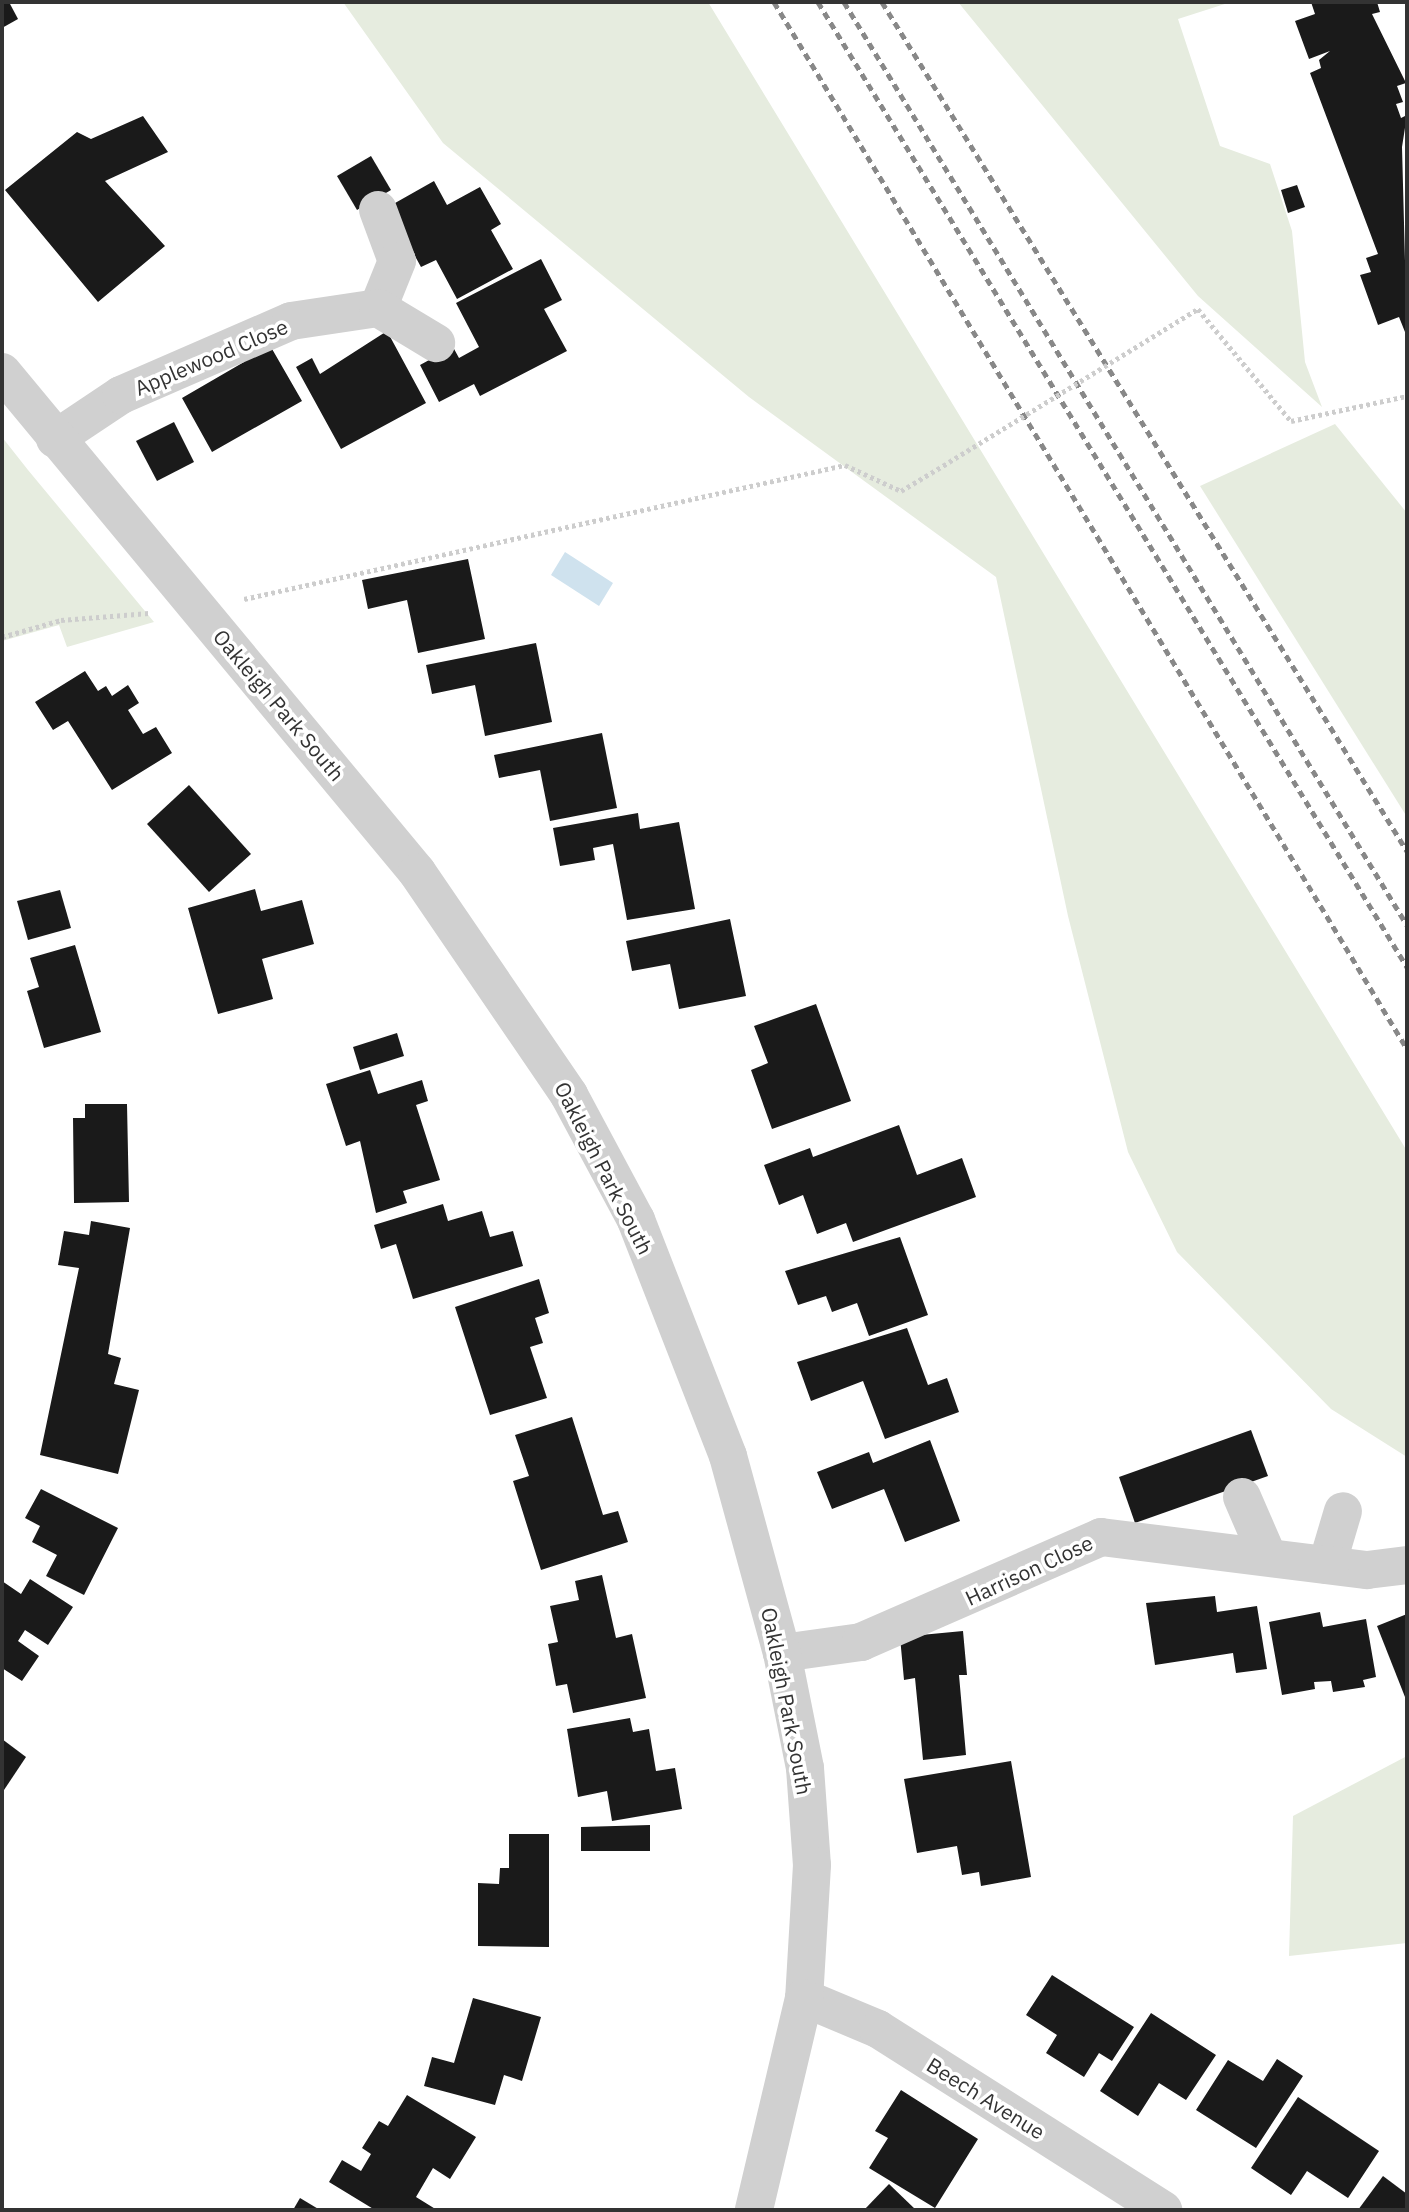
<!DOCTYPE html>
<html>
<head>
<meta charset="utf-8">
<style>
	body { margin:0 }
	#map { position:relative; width:1409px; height:2212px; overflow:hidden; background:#fff; font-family:"IBM Plex Sans",sans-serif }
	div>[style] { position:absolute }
	.green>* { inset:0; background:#e6ecdf }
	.water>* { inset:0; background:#cfe2ee }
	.building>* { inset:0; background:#1a1a1a }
	.path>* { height:4.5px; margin-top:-2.25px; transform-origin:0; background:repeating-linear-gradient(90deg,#cdcdcd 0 3.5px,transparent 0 7px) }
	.minor>* { height:38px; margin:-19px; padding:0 19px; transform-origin:19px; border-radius:19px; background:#d0d0d0 }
	.tertiary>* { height:38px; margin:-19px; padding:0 19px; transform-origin:19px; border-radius:19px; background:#d0d0d0 }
	.rail>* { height:5px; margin-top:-2.5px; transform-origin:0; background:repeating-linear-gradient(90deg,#888 0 7px,transparent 0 12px) }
	.path-bridge>* { height:4.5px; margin-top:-2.25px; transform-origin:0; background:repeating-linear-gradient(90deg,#cdcdcd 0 3.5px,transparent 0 7px) }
	span { translate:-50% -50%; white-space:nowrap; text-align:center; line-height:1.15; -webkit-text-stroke:7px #fff; paint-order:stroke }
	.street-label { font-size:21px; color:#333 }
	.frame { position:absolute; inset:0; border:4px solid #333; pointer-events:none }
</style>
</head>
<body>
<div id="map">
	<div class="green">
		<i style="clip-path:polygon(343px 2px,708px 2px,1407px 1151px,1407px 1457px,1331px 1409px,1177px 1252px,1128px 1152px,1068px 916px,996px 577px,749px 397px,443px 143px)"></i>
		<i style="clip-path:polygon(958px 2px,1231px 2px,1178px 19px,1220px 146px,1270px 164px,1292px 231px,1305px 362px,1322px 407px,1198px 296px)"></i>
		<i style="clip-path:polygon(1335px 424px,1407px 513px,1407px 817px,1200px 486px)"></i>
		<i style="clip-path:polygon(2px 437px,28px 470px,154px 622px,67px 647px,59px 625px,2px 641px)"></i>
		<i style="clip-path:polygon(1407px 1756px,1407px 1943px,1289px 1956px,1293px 1816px)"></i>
	</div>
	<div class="water">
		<i style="clip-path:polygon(565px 552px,613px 583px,599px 606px,551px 575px)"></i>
	</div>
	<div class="building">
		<i style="clip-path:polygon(2px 2px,9px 2px,18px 19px,2px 28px)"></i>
		<i style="clip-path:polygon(1311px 2px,1377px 2px,1380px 12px,1372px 14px,1406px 83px,1397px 86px,1403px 102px,1396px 104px,1401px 118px,1407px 115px,1402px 147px,1407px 337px,1399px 317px,1378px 325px,1360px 275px,1371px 272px,1366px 258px,1378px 254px,1310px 73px,1321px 68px,1319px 60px,1330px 51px,1309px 59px,1295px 21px,1315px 14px)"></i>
		<i style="clip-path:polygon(143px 116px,168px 152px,105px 181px,165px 246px,98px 302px,5px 190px,77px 132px,91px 139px)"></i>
		<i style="clip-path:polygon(371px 156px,391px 190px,357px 210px,337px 176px)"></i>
		<i style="clip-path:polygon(434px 181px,447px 205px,480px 187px,501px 224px,491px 230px,513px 269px,457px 299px,436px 260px,421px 267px,388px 207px)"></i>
		<i style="clip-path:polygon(1297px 185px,1305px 207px,1288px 213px,1281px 190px)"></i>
		<i style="clip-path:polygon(541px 259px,562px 300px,544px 309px,567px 351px,480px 396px,474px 384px,439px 402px,420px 365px,453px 347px,459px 358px,479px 347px,456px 303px)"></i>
		<i style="clip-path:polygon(387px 331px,426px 403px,341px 449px,296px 367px,312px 358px,320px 374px)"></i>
		<i style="clip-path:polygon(264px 335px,302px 401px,212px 452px,182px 398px,244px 362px,237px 350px)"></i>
		<i style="clip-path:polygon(174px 422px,194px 462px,157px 481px,136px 441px)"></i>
		<i style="clip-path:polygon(468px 559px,485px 639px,418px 653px,407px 600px,368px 609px,362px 580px)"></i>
		<i style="clip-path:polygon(536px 643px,552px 722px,485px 736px,475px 685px,432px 694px,426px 665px)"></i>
		<i style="clip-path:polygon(85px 671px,98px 691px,106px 686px,112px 696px,128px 685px,139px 703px,128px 710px,143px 734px,156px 727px,172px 753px,112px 790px,68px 721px,53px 730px,35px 702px)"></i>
		<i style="clip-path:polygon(602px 733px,617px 808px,550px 821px,540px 770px,499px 778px,494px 755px)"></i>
		<i style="clip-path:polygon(189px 785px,251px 854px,209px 892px,147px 824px)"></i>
		<i style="clip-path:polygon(638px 813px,640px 829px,679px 822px,695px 909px,627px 920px,613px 844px,593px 848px,595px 860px,560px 866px,553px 828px)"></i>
		<i style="clip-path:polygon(255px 889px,261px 911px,302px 900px,314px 944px,262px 959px,273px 999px,218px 1014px,188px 908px)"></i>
		<i style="clip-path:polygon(60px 890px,71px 928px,28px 940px,17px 901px)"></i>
		<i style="clip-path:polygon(730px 919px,746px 996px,679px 1009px,670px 964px,632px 971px,626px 941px)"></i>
		<i style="clip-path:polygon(75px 945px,101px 1032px,44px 1048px,27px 991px,39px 987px,30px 958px)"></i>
		<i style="clip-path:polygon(816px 1004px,851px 1101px,772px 1129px,751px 1070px,768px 1063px,754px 1026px)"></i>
		<i style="clip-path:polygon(397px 1033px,404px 1056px,360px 1070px,353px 1047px)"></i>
		<i style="clip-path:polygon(370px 1070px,378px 1094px,422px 1080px,428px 1101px,416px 1105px,440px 1180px,403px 1191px,407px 1203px,376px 1213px,360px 1141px,346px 1146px,326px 1084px)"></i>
		<i style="clip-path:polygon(85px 1104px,127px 1104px,129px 1202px,74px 1203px,73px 1118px,85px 1118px)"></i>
		<i style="clip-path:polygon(899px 1125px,917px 1175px,962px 1158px,976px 1197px,853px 1242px,846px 1223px,817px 1234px,803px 1195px,779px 1205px,764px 1165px,810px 1148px,813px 1157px)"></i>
		<i style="clip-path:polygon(443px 1204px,448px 1221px,482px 1211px,490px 1237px,513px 1231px,523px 1266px,413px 1299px,396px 1244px,381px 1249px,374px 1225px)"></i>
		<i style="clip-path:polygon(91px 1221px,130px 1228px,108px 1354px,121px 1358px,114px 1384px,139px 1390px,118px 1474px,40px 1455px,79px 1268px,58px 1265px,64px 1231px,89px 1235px)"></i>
		<i style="clip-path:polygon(900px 1237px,928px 1315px,869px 1336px,857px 1303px,832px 1312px,826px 1296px,798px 1305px,785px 1271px)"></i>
		<i style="clip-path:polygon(539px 1279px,549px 1313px,535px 1318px,543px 1343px,530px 1347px,547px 1398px,490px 1415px,455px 1307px)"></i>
		<i style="clip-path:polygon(907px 1328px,928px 1385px,947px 1378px,959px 1412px,885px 1439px,863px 1381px,811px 1401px,797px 1362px)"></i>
		<i style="clip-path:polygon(572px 1417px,603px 1515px,618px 1511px,628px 1542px,541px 1570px,513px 1481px,529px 1476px,515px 1435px)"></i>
		<i style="clip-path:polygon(1251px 1430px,1268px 1476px,1135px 1523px,1119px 1477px)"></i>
		<i style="clip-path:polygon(930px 1440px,960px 1521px,905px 1542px,884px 1489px,832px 1509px,817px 1472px,869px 1452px,873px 1463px)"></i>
		<i style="clip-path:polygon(41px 1489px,118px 1528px,84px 1595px,46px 1576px,57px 1555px,32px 1542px,40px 1526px,25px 1518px)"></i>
		<i style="clip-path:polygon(602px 1575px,616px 1638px,632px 1634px,646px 1698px,573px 1713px,567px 1684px,556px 1686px,548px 1644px,558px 1642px,550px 1606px,579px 1600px,575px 1581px)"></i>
		<i style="clip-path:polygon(30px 1579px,73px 1607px,48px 1645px,25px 1630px,18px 1641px,39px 1656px,22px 1681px,2px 1668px,2px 1581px,21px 1594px)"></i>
		<i style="clip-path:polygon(1215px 1596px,1217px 1612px,1257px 1606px,1267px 1669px,1236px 1673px,1233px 1653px,1155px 1665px,1146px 1603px)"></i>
		<i style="clip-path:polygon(1320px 1612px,1323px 1627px,1366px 1619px,1376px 1677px,1363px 1680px,1365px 1687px,1333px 1692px,1331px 1681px,1314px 1682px,1315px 1689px,1282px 1695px,1269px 1622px)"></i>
		<i style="clip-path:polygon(1407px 1614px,1407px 1696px,1405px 1697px,1377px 1626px)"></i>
		<i style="clip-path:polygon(963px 1631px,967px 1675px,959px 1675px,966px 1755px,923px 1760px,915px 1678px,904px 1680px,900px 1637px)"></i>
		<i style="clip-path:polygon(630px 1718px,633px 1732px,649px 1729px,656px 1771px,675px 1768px,682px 1809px,612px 1821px,607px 1791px,578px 1797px,567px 1729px)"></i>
		<i style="clip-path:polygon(2px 1739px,26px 1757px,2px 1793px)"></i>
		<i style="clip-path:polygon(1011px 1761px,1031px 1877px,981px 1886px,979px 1872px,962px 1875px,957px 1846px,917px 1853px,904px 1779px)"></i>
		<i style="clip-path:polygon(650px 1825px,650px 1851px,581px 1851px,581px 1827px)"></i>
		<i style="clip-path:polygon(509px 1834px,549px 1834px,549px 1947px,478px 1946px,478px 1883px,499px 1884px,500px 1868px,509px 1868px)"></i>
		<i style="clip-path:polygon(1052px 1975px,1134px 2027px,1112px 2061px,1099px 2053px,1084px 2077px,1046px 2053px,1057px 2035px,1026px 2015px)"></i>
		<i style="clip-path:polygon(473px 1998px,541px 2017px,522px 2081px,504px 2075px,495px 2105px,424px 2086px,432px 2057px,454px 2063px)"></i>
		<i style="clip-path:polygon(1151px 2013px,1216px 2055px,1186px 2100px,1159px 2083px,1138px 2116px,1100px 2091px)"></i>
		<i style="clip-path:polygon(1277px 2059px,1303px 2076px,1256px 2148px,1196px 2110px,1228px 2060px,1263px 2081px)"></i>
		<i style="clip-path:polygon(901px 2090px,978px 2139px,935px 2208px,869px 2168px,888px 2138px,875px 2131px)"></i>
		<i style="clip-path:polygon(407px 2095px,476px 2137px,450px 2179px,433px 2168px,416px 2197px,437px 2210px,375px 2210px,329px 2182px,342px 2160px,361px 2171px,371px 2154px,362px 2148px,379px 2121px,388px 2126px)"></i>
		<i style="clip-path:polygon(1298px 2097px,1379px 2151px,1348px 2198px,1307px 2171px,1291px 2195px,1251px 2168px)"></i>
		<i style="clip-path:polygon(1383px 2176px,1407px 2194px,1407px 2210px,1358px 2210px)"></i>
		<i style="clip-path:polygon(889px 2184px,916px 2210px,864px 2210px)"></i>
		<i style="clip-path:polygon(300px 2198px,320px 2210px,293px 2210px)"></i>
	</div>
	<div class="path">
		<i style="left:1198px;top:309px;width:146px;rotate:50.3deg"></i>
		<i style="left:1291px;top:421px;width:119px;rotate:-12.2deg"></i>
		<i style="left:244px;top:599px;width:616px;rotate:-12.57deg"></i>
		<i style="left:845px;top:465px;width:62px;rotate:24.9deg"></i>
		<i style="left:901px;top:491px;width:56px;rotate:-31.1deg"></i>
		<i style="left:2px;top:637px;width:61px;rotate:-16.1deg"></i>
		<i style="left:61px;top:620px;width:88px;rotate:-4.5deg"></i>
	</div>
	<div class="minor">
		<i style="left:378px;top:210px;width:54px;rotate:69.6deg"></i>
		<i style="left:397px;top:261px;width:51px;rotate:112deg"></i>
		<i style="left:55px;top:439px;width:79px;rotate:-33.7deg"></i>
		<i style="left:121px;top:395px;width:185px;rotate:-23.5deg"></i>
		<i style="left:291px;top:321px;width:88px;rotate:-8.5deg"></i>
		<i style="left:378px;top:308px;width:68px;rotate:31.1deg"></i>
		<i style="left:1242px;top:1497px;width:65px;rotate:66.6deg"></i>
		<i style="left:1327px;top:1565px;width:56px;rotate:-73.5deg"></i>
		<i style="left:782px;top:1653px;width:80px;rotate:-7.9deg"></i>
		<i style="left:861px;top:1642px;width:262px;rotate:-23.6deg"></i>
		<i style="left:1101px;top:1537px;width:268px;rotate:7.1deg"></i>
		<i style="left:1367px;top:1570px;width:40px;rotate:-7.1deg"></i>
		<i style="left:804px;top:1998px;width:80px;rotate:22.7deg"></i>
		<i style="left:878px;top:2029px;width:338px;rotate:32.4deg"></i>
	</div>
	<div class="tertiary">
		<i style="left:2px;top:372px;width:650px;rotate:50.31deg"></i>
		<i style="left:417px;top:872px;width:270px;rotate:55.7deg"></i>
		<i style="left:569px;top:1095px;width:142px;rotate:61.8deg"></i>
		<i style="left:636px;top:1220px;width:253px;rotate:68.7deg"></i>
		<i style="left:728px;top:1456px;width:204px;rotate:74.7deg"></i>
		<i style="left:782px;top:1653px;width:117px;rotate:78.7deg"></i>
		<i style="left:805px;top:1768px;width:97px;rotate:85.9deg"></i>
		<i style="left:812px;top:1865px;width:133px;rotate:93.4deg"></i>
		<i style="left:804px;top:1998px;width:218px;rotate:103.3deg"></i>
	</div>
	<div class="rail">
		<i style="left:774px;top:2px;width:1223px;rotate:58.84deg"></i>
		<i style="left:818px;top:2px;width:1131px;rotate:58.6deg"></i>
		<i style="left:844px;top:2px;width:1081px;rotate:58.62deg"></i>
		<i style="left:882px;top:2px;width:998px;rotate:58.27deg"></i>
	</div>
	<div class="path-bridge">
		<i style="left:949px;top:462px;width:292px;rotate:-31.6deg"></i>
	</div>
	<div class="street-label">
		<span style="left:211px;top:357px;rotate:-23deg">Applewood Close</span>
		<span style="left:279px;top:705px;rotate:50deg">Oakleigh Park South</span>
		<span style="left:604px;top:1168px;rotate:63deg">Oakleigh Park South</span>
		<span style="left:1029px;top:1570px;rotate:-25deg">Harrison Close</span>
		<span style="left:787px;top:1701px;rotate:79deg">Oakleigh Park South</span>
		<span style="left:986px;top:2098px;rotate:32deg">Beech Avenue</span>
	</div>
	<div class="frame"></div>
</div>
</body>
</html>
